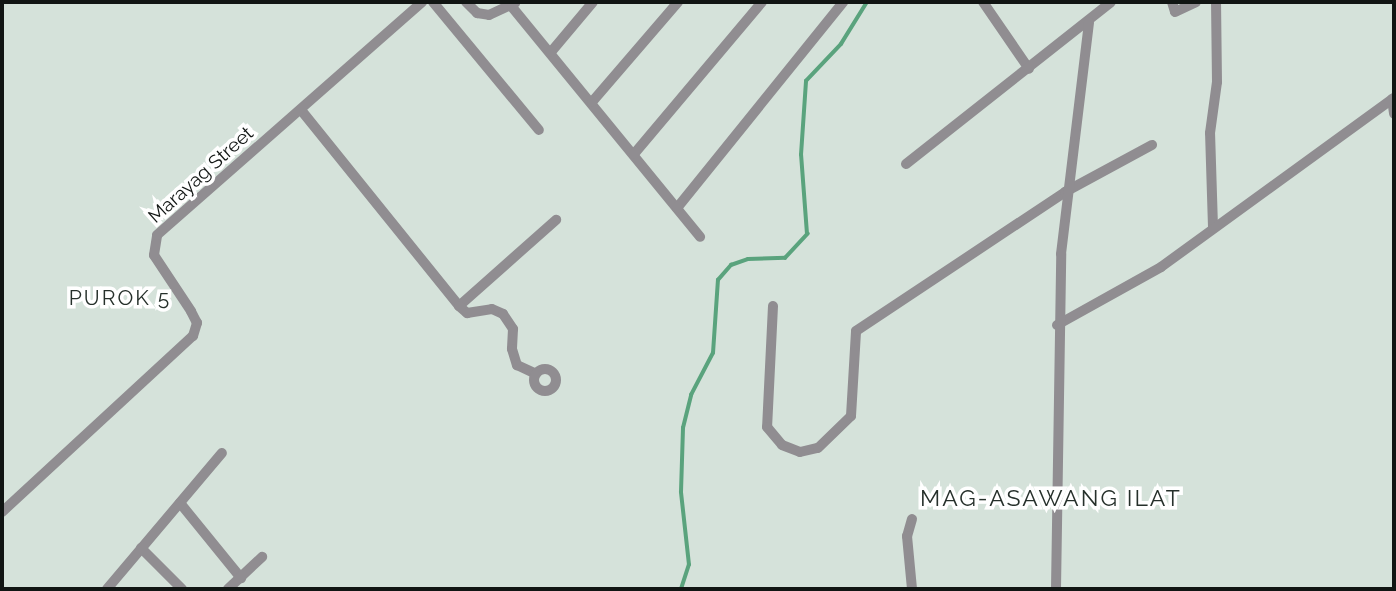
<!DOCTYPE html>
<html>
<head>
<meta charset="utf-8">
<style>
	body { margin:0 }
	#map { position:relative; width:1396px; height:591px; overflow:hidden; background:#d5e2da; font-family:Raleway,sans-serif }
	div>[style] { position:absolute }
	.stream>* { height:3.5px; margin:-1.75px; padding:0 1.75px; transform-origin:1.75px; border-radius:1.75px; background:#5aa37d }
	.street>* { height:10px; margin:-5px; padding:0 5px; transform-origin:5px; border-radius:5px; background:#908d91 }
	.street>.ring { margin:-5px; padding:0; box-sizing:content-box; background:none; border:10px solid #908d91; border-radius:50% }
	span { translate:-50% -50%; white-space:nowrap; text-align:center; line-height:1.15; -webkit-text-stroke:7px #fff; paint-order:stroke }
	.street-label { font-size:19px; color:#111513 }
	.neighbourhood-label { font-size:21px; color:#26302b; letter-spacing:2px }
	.quarter-label { font-size:23px; color:#26302b; letter-spacing:2px }
	.frame { position:absolute; inset:0; border:4px solid #111513; pointer-events:none }
</style>
</head>
<body>
<div id="map">
	<div class="stream">
		<i style="left:681px;top:589px;width:25px;rotate:-72deg"></i>
		<i style="left:689px;top:565px;width:73px;rotate:-96.3deg"></i>
		<i style="left:681px;top:492px;width:64px;rotate:-88.2deg"></i>
		<i style="left:683px;top:428px;width:34px;rotate:-76deg"></i>
		<i style="left:691px;top:395px;width:47px;rotate:-62.4deg"></i>
		<i style="left:713px;top:353px;width:73px;rotate:-86.1deg"></i>
		<i style="left:718px;top:280px;width:20px;rotate:-49deg"></i>
		<i style="left:731px;top:265px;width:18px;rotate:-19deg"></i>
		<i style="left:748px;top:259px;width:37px;rotate:-2deg"></i>
		<i style="left:785px;top:258px;width:33px;rotate:-47deg"></i>
		<i style="left:807px;top:234px;width:79px;rotate:-94.3deg"></i>
		<i style="left:801px;top:155px;width:74px;rotate:-86.1deg"></i>
		<i style="left:806px;top:81px;width:51px;rotate:-46.6deg"></i>
		<i style="left:841px;top:44px;width:49px;rotate:-58.2deg"></i>
	</div>
	<div class="street">
		<i style="left:433px;top:2px;width:166px;rotate:50.4deg"></i>
		<i style="left:466px;top:2px;width:16px;rotate:45deg"></i>
		<i style="left:477px;top:13px;width:12px;rotate:9deg"></i>
		<i style="left:489px;top:15px;width:29px;rotate:-25deg"></i>
		<i style="left:983px;top:2px;width:81px;rotate:55.5deg"></i>
		<i style="left:1172px;top:2px;width:10px;rotate:73deg"></i>
		<i style="left:1175px;top:12px;width:23px;rotate:-25deg"></i>
		<i style="left:512px;top:7px;width:297px;rotate:50.7deg"></i>
		<i style="left:551px;top:52px;width:65px;rotate:-50deg"></i>
		<i style="left:1392px;top:99px;width:15px;rotate:82deg"></i>
		<i style="left:592px;top:102px;width:132px;rotate:-49.3deg"></i>
		<i style="left:301px;top:110px;width:252px;rotate:51.1deg"></i>
		<i style="left:459px;top:306px;width:130px;rotate:-41.6deg"></i>
		<i style="left:634px;top:154px;width:199px;rotate:-49.9deg"></i>
		<i style="left:906px;top:164px;width:261px;rotate:-38.3deg"></i>
		<i style="left:677px;top:208px;width:265px;rotate:-51.1deg"></i>
		<i style="left:1213px;top:227px;width:94px;rotate:-91.8deg"></i>
		<i style="left:1210px;top:133px;width:51px;rotate:-82.2deg"></i>
		<i style="left:1217px;top:82px;width:80px;rotate:-90.7deg"></i>
		<i style="left:459px;top:306px;width:11px;rotate:41deg"></i>
		<i style="left:467px;top:313px;width:25px;rotate:-9deg"></i>
		<i style="left:492px;top:309px;width:12px;rotate:24deg"></i>
		<i style="left:503px;top:314px;width:18px;rotate:56deg"></i>
		<i style="left:513px;top:329px;width:20px;rotate:93deg"></i>
		<i style="left:512px;top:349px;width:17px;rotate:73deg"></i>
		<i style="left:517px;top:365px;width:21px;rotate:25deg"></i>
		<i style="left:773px;top:306px;width:121px;rotate:92.8deg"></i>
		<i style="left:767px;top:427px;width:23px;rotate:50deg"></i>
		<i style="left:782px;top:445px;width:19px;rotate:21deg"></i>
		<i style="left:800px;top:452px;width:18px;rotate:-13deg"></i>
		<i style="left:818px;top:448px;width:46px;rotate:-44.1deg"></i>
		<i style="left:851px;top:416px;width:85px;rotate:-86.6deg"></i>
		<i style="left:856px;top:331px;width:251px;rotate:-33.6deg"></i>
		<i style="left:1065px;top:192px;width:99px;rotate:-28.4deg"></i>
		<i style="left:1057px;top:325px;width:119px;rotate:-29.1deg"></i>
		<i style="left:1161px;top:267px;width:288px;rotate:-36deg"></i>
		<i class="ring" style="left:534px;top:369px;width:12px;height:12px"></i>
		<i style="left:180px;top:503px;width:97px;rotate:50.9deg"></i>
		<i style="left:2px;top:512px;width:260px;rotate:-42.7deg"></i>
		<i style="left:193px;top:336px;width:14px;rotate:-73deg"></i>
		<i style="left:197px;top:323px;width:13px;rotate:-117deg"></i>
		<i style="left:191px;top:311px;width:67px;rotate:-123.5deg"></i>
		<i style="left:154px;top:255px;width:20px;rotate:-81deg"></i>
		<i style="left:157px;top:235px;width:353px;rotate:-41.3deg"></i>
		<i style="left:912px;top:519px;width:18px;rotate:106deg"></i>
		<i style="left:907px;top:536px;width:53px;rotate:84.6deg"></i>
		<i style="left:141px;top:548px;width:58px;rotate:45deg"></i>
		<i style="left:107px;top:589px;width:178px;rotate:-49.8deg"></i>
		<i style="left:228px;top:589px;width:47px;rotate:-43.3deg"></i>
		<i style="left:1056px;top:589px;width:335px;rotate:-89.1deg"></i>
		<i style="left:1061px;top:254px;width:233px;rotate:-83.1deg"></i>
	</div>
	<div class="street-label">
		<span style="left:201px;top:175px;rotate:-42deg">Marayag Street</span>
	</div>
	<div class="neighbourhood-label">
		<span style="left:120px;top:298px">PUROK 5</span>
	</div>
	<div class="quarter-label">
		<span style="left:1051px;top:498px">MAG-ASAWANG ILAT</span>
	</div>
	<div class="frame"></div>
</div>
</body>
</html>
